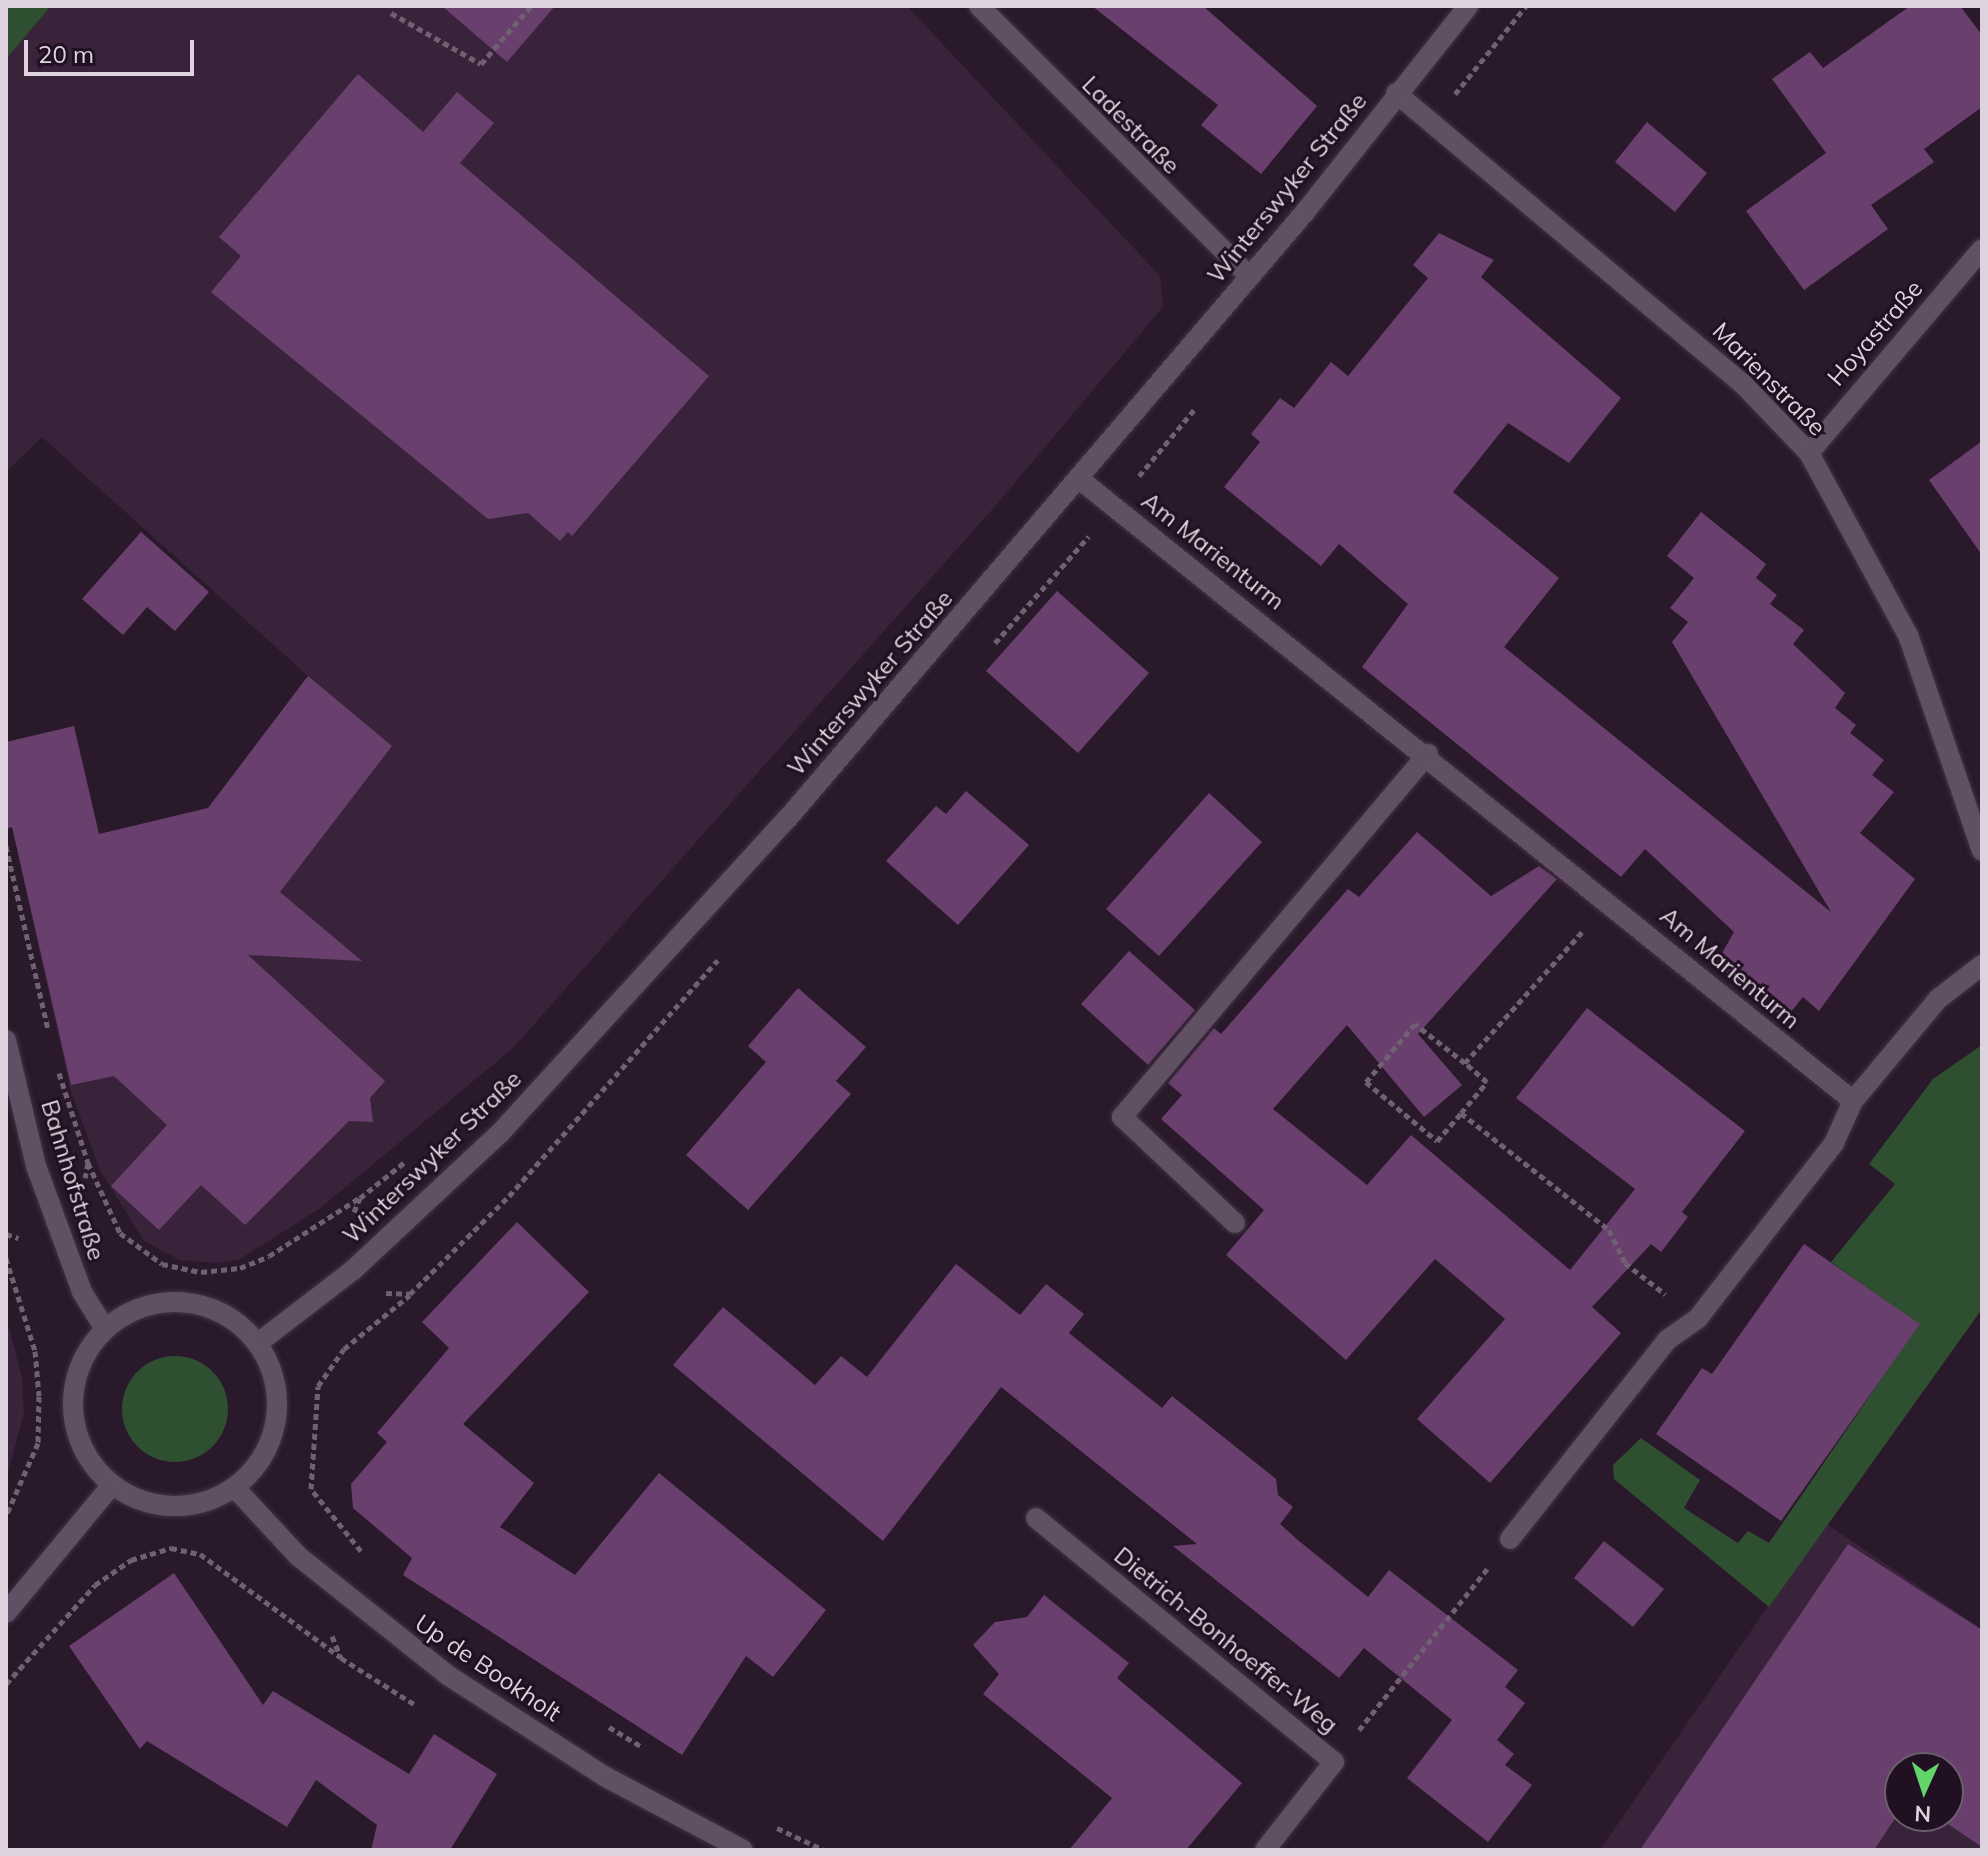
<!DOCTYPE html>
<html>
<head>
<meta charset="utf-8">
<style>
	body { margin:0 }
	#map { position:relative; width:1988px; height:1856px; overflow:hidden; background:#29192b; font-family:Mulish,sans-serif }
	div>[style] { position:absolute }
	.built>* { inset:0; background:#38233a }
	.green>* { inset:0; background:#2f5030 }
	.round { border-radius:50% }
	.building>* { inset:0; background:#69406d }
	.path>* { height:5px; margin-top:-2.5px; transform-origin:0; background:repeating-linear-gradient(90deg,#6f6171 0 6px,transparent 0 10px) }
	.roads { filter:drop-shadow(0 0 2px #423344) drop-shadow(0 0 2px #423344) }
	.minor>* { height:20px; margin:-10px; padding:0 10px; transform-origin:10px; border-radius:10px; background:#614f63 }
	.minor>.ring { margin:-10px; padding:0; box-sizing:content-box; background:none; border:20px solid #614f63; border-radius:50% }
	span { translate:-50% -50%; white-space:nowrap; text-align:center; line-height:1.15; -webkit-text-stroke:6px #201021; paint-order:stroke }
	.street-label { font-size:24px; color:#ddd2de }
	.frame { position:absolute; inset:0; border:8px solid #ddd2de; pointer-events:none }
	.north { position:absolute; left:1884px; top:1752px; width:80px; height:80px; box-sizing:border-box; background:#201021; border:2px solid #6c5e6d; border-radius:50%; rotate:183deg; font-size:22px; font-weight:700; line-height:32px; text-align:center; color:#ddd2de }
	.north::after { content:''; display:block; margin:auto; width:28px; height:36px; background:#62d469; clip-path:polygon(50% 0,100% 100%,50% 72%,0 100%) }
	.scale { position:absolute; left:24px; top:40px; width:170px; height:36px; box-sizing:border-box; border:4px solid #ddd2de; border-top:0; padding-left:10px; font-size:24px; line-height:28px; white-space:nowrap; color:#ddd2de; -webkit-text-stroke:6px #201021; paint-order:stroke }
</style>
</head>
<body>
<div id="map">
	<div class="built">
		<i style="clip-path:polygon(6px 6px,907px 6px,1160px 276px,1163px 307px,997px 504px,512px 1049px,319px 1209px,240px 1259px,215px 1263px,180px 1260px,144px 1241px,100px 1170px,71px 1092px,21px 869px,161px 836px,157px 820px,206px 811px,308px 676px,42px 437px,6px 472px)"></i>
		<i style="clip-path:polygon(6px 1316px,22px 1377px,24px 1413px,6px 1480px)"></i>
		<i style="clip-path:polygon(evenodd,1825px 1523px,1982px 1629px,1982px 1850px,1600px 1850px,1825px 1523px,1900px 1768px,1948px 1768px,1948px 1816px,1900px 1816px,1900px 1768px)"></i>
	</div>
	<div class="green">
		<i style="clip-path:polygon(6px 6px,51px 6px,6px 59px)"></i>
		<i style="clip-path:polygon(1982px 1045px,1982px 1309px,1769px 1607px,1614px 1479px,1613px 1465px,1641px 1438px,1700px 1480px,1684px 1508px,1738px 1543px,1748px 1531px,1769px 1543px,1919px 1324px,1831px 1262px,1895px 1184px,1869px 1164px,1933px 1079px)"></i>
		<i class="round" style="left:122px;top:1356px;width:106px;height:106px"></i>
	</div>
	<div class="building">
		<i style="clip-path:polygon(442px 6px,555px 6px,507px 62px)"></i>
		<i style="clip-path:polygon(1092px 6px,1203px 6px,1317px 106px,1261px 174px,1201px 125px,1218px 105px)"></i>
		<i style="clip-path:polygon(1910px 6px,1960px 6px,1982px 35px,1982px 107px,1924px 149px,1934px 162px,1871px 205px,1888px 229px,1804px 290px,1746px 211px,1826px 153px,1772px 79px,1810px 52px,1823px 68px)"></i>
		<i style="clip-path:polygon(358px 74px,423px 132px,457px 92px,494px 123px,460px 163px,709px 376px,572px 536px,568px 532px,560px 541px,528px 513px,488px 519px,211px 292px,241px 256px,219px 237px)"></i>
		<i style="clip-path:polygon(1647px 122px,1707px 173px,1675px 212px,1615px 162px)"></i>
		<i style="clip-path:polygon(1439px 233px,1494px 260px,1481px 277px,1621px 398px,1569px 463px,1508px 423px,1453px 492px,1559px 578px,1504px 647px,1831px 912px,1672px 642px,1688px 622px,1670px 608px,1694px 578px,1667px 556px,1701px 512px,1766px 564px,1756px 578px,1777px 595px,1770px 604px,1804px 630px,1793px 644px,1845px 693px,1835px 708px,1856px 725px,1850px 733px,1884px 760px,1872px 775px,1894px 792px,1860px 833px,1915px 879px,1819px 1011px,1803px 997px,1785px 1019px,1716px 964px,1734px 932px,1645px 849px,1621px 877px,1362px 667px,1408px 604px,1339px 544px,1321px 566px,1224px 487px,1260px 442px,1251px 434px,1280px 398px,1294px 408px,1331px 362px,1348px 376px,1428px 278px,1413px 265px)"></i>
		<i style="clip-path:polygon(1982px 441px,1982px 555px,1929px 480px)"></i>
		<i style="clip-path:polygon(141px 532px,209px 592px,175px 631px,147px 607px,123px 635px,82px 599px)"></i>
		<i style="clip-path:polygon(1057px 591px,1149px 673px,1078px 753px,986px 671px)"></i>
		<i style="clip-path:polygon(308px 676px,392px 746px,280px 892px,362px 961px,248px 955px,385px 1081px,370px 1098px,373px 1122px,349px 1121px,245px 1225px,201px 1185px,159px 1230px,111px 1186px,167px 1125px,114px 1076px,71px 1085px,12px 827px,6px 829px,6px 742px,74px 726px,99px 834px,208px 808px)"></i>
		<i style="clip-path:polygon(966px 791px,1029px 845px,958px 925px,886px 861px,936px 806px,946px 814px)"></i>
		<i style="clip-path:polygon(1209px 793px,1262px 842px,1159px 956px,1106px 909px)"></i>
		<i style="clip-path:polygon(1417px 832px,1491px 896px,1539px 866px,1557px 879px,1418px 1034px,1462px 1085px,1424px 1117px,1347px 1025px,1273px 1109px,1367px 1185px,1411px 1135px,1570px 1270px,1635px 1189px,1516px 1098px,1587px 1008px,1745px 1131px,1682px 1212px,1688px 1217px,1661px 1252px,1651px 1244px,1592px 1307px,1621px 1333px,1490px 1483px,1417px 1419px,1505px 1319px,1435px 1259px,1346px 1360px,1226px 1255px,1264px 1210px,1161px 1119px,1182px 1095px,1168px 1083px,1214px 1028px,1221px 1034px,1348px 889px,1359px 897px)"></i>
		<i style="clip-path:polygon(1129px 951px,1195px 1010px,1148px 1065px,1081px 1004px)"></i>
		<i style="clip-path:polygon(798px 988px,866px 1047px,836px 1081px,851px 1094px,748px 1210px,686px 1155px,766px 1062px,748px 1046px)"></i>
		<i style="clip-path:polygon(517px 1222px,589px 1292px,463px 1424px,534px 1483px,500px 1527px,575px 1575px,659px 1473px,826px 1610px,773px 1677px,746px 1656px,682px 1755px,403px 1575px,412px 1558px,353px 1508px,351px 1484px,387px 1442px,377px 1433px,449px 1348px,422px 1322px)"></i>
		<i style="clip-path:polygon(1804px 1244px,1920px 1324px,1781px 1521px,1656px 1434px,1702px 1368px,1712px 1374px)"></i>
		<i style="clip-path:polygon(956px 1264px,1020px 1315px,1046px 1284px,1084px 1314px,1069px 1333px,1162px 1408px,1172px 1396px,1276px 1479px,1278px 1495px,1293px 1507px,1280px 1524px,1299px 1541px,1368px 1597px,1389px 1570px,1518px 1670px,1505px 1687px,1525px 1703px,1497px 1740px,1514px 1754px,1505px 1765px,1532px 1785px,1488px 1842px,1407px 1778px,1452px 1720px,1364px 1648px,1339px 1678px,1173px 1546px,1197px 1544px,1001px 1387px,883px 1541px,673px 1365px,723px 1307px,815px 1385px,841px 1356px,867px 1377px)"></i>
		<i style="clip-path:polygon(1604px 1541px,1664px 1589px,1633px 1627px,1574px 1578px)"></i>
		<i style="clip-path:polygon(1848px 1544px,1982px 1630px,1982px 1847px,1936px 1816px,1948px 1816px,1948px 1768px,1900px 1768px,1900px 1811px,1874px 1850px,1640px 1850px)"></i>
		<i style="clip-path:polygon(174px 1573px,263px 1705px,273px 1691px,409px 1774px,434px 1734px,497px 1774px,450px 1850px,371px 1850px,377px 1825px,316px 1780px,287px 1827px,147px 1741px,140px 1749px,69px 1646px)"></i>
		<i style="clip-path:polygon(1044px 1595px,1129px 1663px,1117px 1678px,1242px 1783px,1186px 1850px,1069px 1850px,1112px 1798px,983px 1694px,999px 1674px,973px 1645px,995px 1622px,1027px 1617px)"></i>
	</div>
	<div class="path">
		<i style="left:391px;top:13px;width:103px;rotate:29.5deg"></i>
		<i style="left:481px;top:64px;width:77px;rotate:-49.2deg"></i>
		<i style="left:1455px;top:94px;width:113px;rotate:-51.1deg"></i>
		<i style="left:1139px;top:476px;width:86px;rotate:-50.2deg"></i>
		<i style="left:995px;top:643px;width:142px;rotate:-48.7deg"></i>
		<i style="left:6px;top:846px;width:188px;rotate:77.1deg"></i>
		<i style="left:1582px;top:932px;width:176px;rotate:131.8deg"></i>
		<i style="left:1465px;top:1063px;width:63px;rotate:-142deg"></i>
		<i style="left:1415px;top:1024px;width:76px;rotate:130.2deg"></i>
		<i style="left:1366px;top:1082px;width:92px;rotate:39.7deg"></i>
		<i style="left:1437px;top:1141px;width:37px;rotate:-49deg"></i>
		<i style="left:1461px;top:1113px;width:189px;rotate:38.3deg"></i>
		<i style="left:1609px;top:1230px;width:37px;rotate:64deg"></i>
		<i style="left:1625px;top:1263px;width:51px;rotate:37.8deg"></i>
		<i style="left:59px;top:1073px;width:95px;rotate:72.1deg"></i>
		<i style="left:88px;top:1163px;width:15px;rotate:101deg"></i>
		<i style="left:1461px;top:1113px;width:40px;rotate:-50deg"></i>
		<i style="left:1487px;top:1082px;width:29px;rotate:-139deg"></i>
		<i style="left:88px;top:1163px;width:77px;rotate:65.4deg"></i>
		<i style="left:120px;top:1233px;width:52px;rotate:36.4deg"></i>
		<i style="left:162px;top:1264px;width:40px;rotate:12deg"></i>
		<i style="left:201px;top:1272px;width:39px;rotate:-6deg"></i>
		<i style="left:240px;top:1268px;width:31px;rotate:-22deg"></i>
		<i style="left:269px;top:1256px;width:107px;rotate:-32.8deg"></i>
		<i style="left:354px;top:1212px;width:15px;rotate:-67deg"></i>
		<i style="left:360px;top:1198px;width:59px;rotate:-38.8deg"></i>
		<i style="left:6px;top:1234px;width:13px;rotate:18deg"></i>
		<i style="left:6px;top:1258px;width:97px;rotate:72.7deg"></i>
		<i style="left:35px;top:1351px;width:45px;rotate:84.9deg"></i>
		<i style="left:39px;top:1396px;width:47px;rotate:91.2deg"></i>
		<i style="left:38px;top:1443px;width:80px;rotate:113.7deg"></i>
		<i style="left:386px;top:1293px;width:24px;rotate:2deg"></i>
		<i style="left:410px;top:1294px;width:139px;rotate:-44.7deg"></i>
		<i style="left:509px;top:1196px;width:315px;rotate:-48.5deg"></i>
		<i style="left:361px;top:1551px;width:80px;rotate:-128.9deg"></i>
		<i style="left:311px;top:1489px;width:103px;rotate:-86.1deg"></i>
		<i style="left:318px;top:1386px;width:45px;rotate:-54.9deg"></i>
		<i style="left:344px;top:1349px;width:85px;rotate:-39.3deg"></i>
		<i style="left:332px;top:1636px;width:24px;rotate:68deg"></i>
		<i style="left:341px;top:1658px;width:86px;rotate:32.2deg"></i>
		<i style="left:6px;top:1684px;width:133px;rotate:-48deg"></i>
		<i style="left:95px;top:1585px;width:44px;rotate:-34.8deg"></i>
		<i style="left:131px;top:1560px;width:42px;rotate:-16.7deg"></i>
		<i style="left:171px;top:1548px;width:30px;rotate:12deg"></i>
		<i style="left:200px;top:1554px;width:174px;rotate:36.3deg"></i>
		<i style="left:609px;top:1727px;width:37px;rotate:31deg"></i>
		<i style="left:1359px;top:1730px;width:206px;rotate:-51.5deg"></i>
		<i style="left:777px;top:1828px;width:52px;rotate:25.1deg"></i>
	</div>
	<div class="roads">
		<div class="minor">
			<i style="left:979px;top:6px;width:383px;rotate:45deg"></i>
			<i style="left:1396px;top:93px;width:453px;rotate:40deg"></i>
			<i style="left:1743px;top:384px;width:95px;rotate:46.3deg"></i>
			<i style="left:1809px;top:453px;width:207px;rotate:61.5deg"></i>
			<i style="left:1908px;top:635px;width:228px;rotate:71.1deg"></i>
			<i style="left:1809px;top:453px;width:267px;rotate:-49.7deg"></i>
			<i style="left:1078px;top:478px;width:994px;rotate:38.79deg"></i>
			<i style="left:1853px;top:1101px;width:133px;rotate:-50.2deg"></i>
			<i style="left:1938px;top:999px;width:56px;rotate:-37.7deg"></i>
			<i style="left:6px;top:1040px;width:130px;rotate:76.6deg"></i>
			<i style="left:36px;top:1166px;width:134px;rotate:69.9deg"></i>
			<i style="left:82px;top:1292px;width:44px;rotate:58.1deg"></i>
			<i style="left:1235px;top:1223px;width:155px;rotate:-136.8deg"></i>
			<i style="left:1122px;top:1117px;width:475px;rotate:-49.9deg"></i>
			<i class="ring" style="left:73px;top:1302px;width:184px;height:184px"></i>
			<i style="left:258px;top:1343px;width:120px;rotate:-37.5deg"></i>
			<i style="left:353px;top:1270px;width:201px;rotate:-43deg"></i>
			<i style="left:500px;top:1133px;width:427px;rotate:-47.6deg"></i>
			<i style="left:788px;top:818px;width:797px;rotate:-49.53deg"></i>
			<i style="left:1305px;top:212px;width:263px;rotate:-51.6deg"></i>
			<i style="left:235px;top:1488px;width:93px;rotate:47.2deg"></i>
			<i style="left:298px;top:1556px;width:193px;rotate:38.5deg"></i>
			<i style="left:449px;top:1676px;width:184px;rotate:32.8deg"></i>
			<i style="left:604px;top:1776px;width:157px;rotate:28deg"></i>
			<i style="left:1036px;top:1518px;width:385px;rotate:39.3deg"></i>
			<i style="left:1334px;top:1762px;width:112px;rotate:128.1deg"></i>
			<i style="left:1510px;top:1539px;width:253px;rotate:-51.7deg"></i>
			<i style="left:1667px;top:1340px;width:38px;rotate:-35deg"></i>
			<i style="left:1698px;top:1318px;width:222px;rotate:-52.1deg"></i>
			<i style="left:1834px;top:1143px;width:46px;rotate:-65.7deg"></i>
			<i style="left:6px;top:1613px;width:166px;rotate:-50.4deg"></i>
		</div>
	</div>
	<div class="street-label">
		<span style="left:1131px;top:125px;rotate:45deg">Ladestraße</span>
		<span style="left:1287px;top:188px;rotate:-51deg">Winterswyker Straße</span>
		<span style="left:1875px;top:333px;rotate:-49deg">Hoyastraße</span>
		<span style="left:1769px;top:379px;rotate:45deg">Marienstraße</span>
		<span style="left:1213px;top:551px;rotate:38deg">Am Marienturm</span>
		<span style="left:870px;top:683px;rotate:-49deg">Winterswyker Straße</span>
		<span style="left:1730px;top:968px;rotate:40deg">Am Marienturm</span>
		<span style="left:432px;top:1157px;rotate:-44deg">Winterswyker Straße</span>
		<span style="left:73px;top:1180px;rotate:73deg">Bahnhofstraße</span>
		<span style="left:1226px;top:1640px;rotate:39deg">Dietrich-Bonhoeffer-Weg</span>
		<span style="left:488px;top:1668px;rotate:34deg">Up de Bookholt</span>
	</div>
	<div class="frame"></div>
	<div class="north">N</div>
	<div class="scale">20 m</div>
</div>
</body>
</html>
